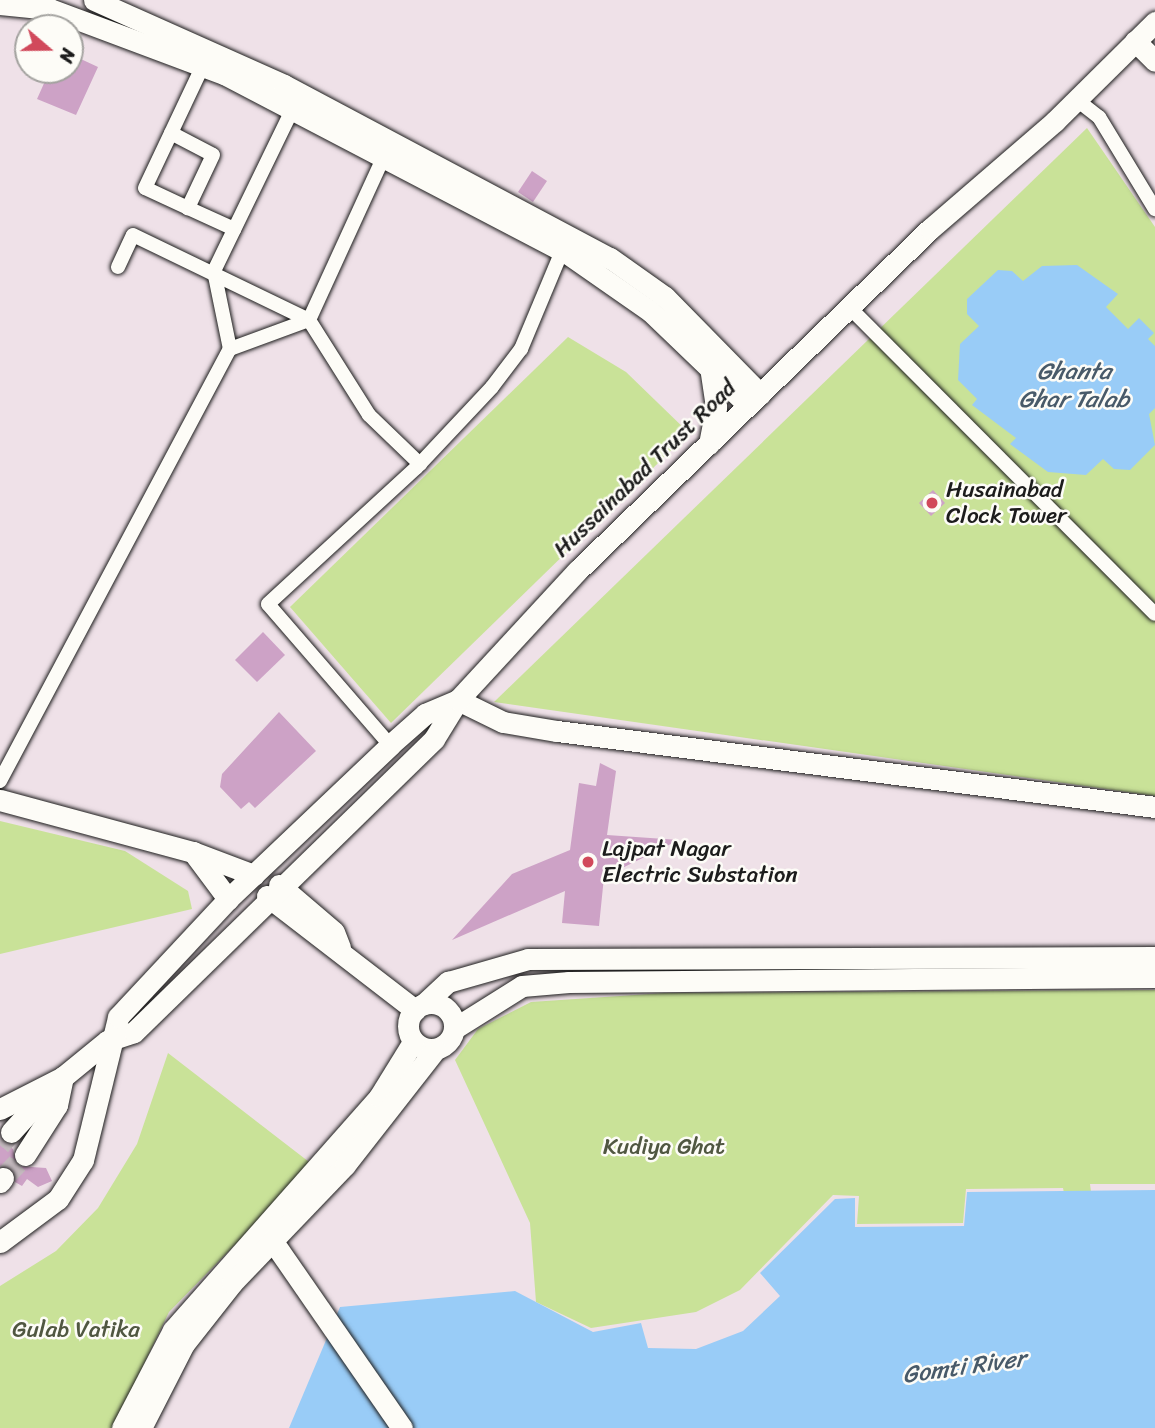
<!DOCTYPE html>
<html>
<head>
<meta charset="utf-8">
<style>
	body { margin:0 }
	#map { position:relative; width:1155px; height:1428px; overflow:hidden; background:#efe1e8; font-family:Sriracha,sans-serif }
	div>[style] { position:absolute }
	.green>* { inset:0; background:#c9e298 }
	.water>* { inset:0; background:#99ccf7 }
	.building>* { inset:0; background:#cda2c6 }
	.secondary-tunnel>* { height:21px; margin-top:-10.5px; transform-origin:0; background:repeating-linear-gradient(90deg,#c5babf 0 21px,transparent 0 31px) }
	.roads { filter:drop-shadow(0 0 2px #1c1c1c) drop-shadow(0 0 2px #1c1c1c) }
	.street>* { height:14px; margin:-7px; padding:0 7px; transform-origin:7px; border-radius:7px; background:#fdfcf7 }
	.secondary>* { height:21px; margin:-10.5px; padding:0 10.5px; transform-origin:10.5px; border-radius:10.5px; background:#fdfcf7 }
	.secondary>.ring { margin:-10.5px; padding:0; box-sizing:content-box; background:none; border:21px solid #fdfcf7; border-radius:50% }
	.dots>* { width:19px; height:19px; translate:-50% -50%; box-sizing:border-box; border:4px solid #fdfcf7; border-radius:50% }
	span { translate:-50% -50%; white-space:nowrap; text-align:center; line-height:1.15; -webkit-text-stroke:5px #fdfcf7; paint-order:stroke }
	.street-label { font-size:23px; color:#1c1c1c }
	.poi-label { font-size:23px; color:#1c1c1c }
	.left { translate:0 -50%; text-align:left }
	.park-label { font-size:23px; color:#505741 }
	.water-label { font-size:24px; color:#485a69; font-style:italic }
	.north { position:absolute; left:14px; top:14px; width:70px; height:70px; box-sizing:border-box; background:#fdfcf7; border:2px solid #a3a29f; border-radius:50%; rotate:110deg; font-size:19px; font-weight:700; line-height:28px; text-align:center; color:#1c1c1c }
	.north::after { content:''; display:block; margin:auto; width:24px; height:32px; background:#d1495b; clip-path:polygon(50% 0,100% 100%,50% 72%,0 100%) }
</style>
</head>
<body>
<div id="map">
	<div class="green">
		<i style="clip-path:polygon(1087px 128px,1155px 227px,1155px 796px,494px 702px)"></i>
		<i style="clip-path:polygon(568px 337px,626px 372px,689px 433px,391px 723px,290px 607px)"></i>
		<i style="clip-path:polygon(0 821px,125px 851px,188px 891px,192px 909px,0 954px)"></i>
		<i style="clip-path:polygon(1155px 990px,1155px 1184px,1090px 1184px,1093px 1207px,1067px 1209px,1063px 1188px,966px 1189px,963px 1223px,857px 1224px,859px 1196px,833px 1195px,740px 1290px,696px 1312px,591px 1328px,536px 1302px,530px 1223px,455px 1060px,478px 1029px,531px 1002px,664px 993px)"></i>
		<i style="clip-path:polygon(168px 1053px,313px 1165px,169px 1312px,113px 1428px,0 1428px,0 1286px,56px 1251px,98px 1208px,137px 1144px)"></i>
	</div>
	<div class="water">
		<i style="clip-path:polygon(1077px 265px,1118px 294px,1106px 307px,1128px 329px,1139px 318px,1154px 333px,1148px 339px,1155px 346px,1155px 408px,1149px 414px,1155px 445px,1130px 470px,1114px 469px,1103px 459px,1086px 475px,1048px 472px,1010px 444px,1016px 438px,972px 405px,977px 399px,958px 380px,960px 344px,979px 326px,967px 314px,967px 299px,998px 270px,1012px 271px,1023px 281px,1042px 266px)"></i>
		<i style="clip-path:polygon(1155px 1190px,1155px 1428px,289px 1428px,340px 1307px,515px 1291px,593px 1332px,641px 1323px,648px 1348px,696px 1349px,743px 1331px,780px 1296px,760px 1273px,835px 1199px,855px 1198px,855px 1227px,964px 1226px,967px 1192px)"></i>
	</div>
	<div class="building">
		<i style="clip-path:polygon(70px 54px,98px 67px,76px 115px,37px 99px,50px 70px,70px 70px)"></i>
		<i style="clip-path:polygon(532px 171px,547px 181px,533px 202px,518px 192px)"></i>
		<i style="clip-path:polygon(933px 490px,945px 503px,931px 516px,919px 503px)"></i>
		<i style="clip-path:polygon(263px 632px,285px 655px,257px 682px,235px 660px)"></i>
		<i style="clip-path:polygon(279px 712px,316px 751px,255px 808px,249px 802px,241px 809px,220px 787px,222px 774px)"></i>
		<i style="clip-path:polygon(600px 763px,616px 771px,607px 835px,679px 840px,604px 877px,599px 926px,562px 923px,565px 891px,452px 940px,512px 874px,570px 850px,579px 783px,596px 786px)"></i>
		<i style="clip-path:polygon(0 1138px,13px 1149px,17px 1166px,46px 1168px,52px 1181px,38px 1187px,27px 1179px,22px 1186px,15px 1182px,11px 1168px,0 1166px)"></i>
	</div>
	<div class="secondary-tunnel">
		<i style="left:0;top:1145px;width:17px;rotate:-50deg"></i>
		<i style="left:3px;top:1178px;width:32px;rotate:-46deg"></i>
	</div>
	<div class="roads">
		<div class="street">
			<i style="left:1077px;top:100px;width:28px;rotate:38deg"></i>
			<i style="left:1099px;top:117px;width:108px;rotate:58.7deg"></i>
			<i style="left:171px;top:133px;width:47px;rotate:27.6deg"></i>
			<i style="left:213px;top:155px;width:59px;rotate:115.3deg"></i>
			<i style="left:188px;top:208px;width:47px;rotate:-155.1deg"></i>
			<i style="left:145px;top:188px;width:143px;rotate:-64.7deg"></i>
			<i style="left:188px;top:208px;width:51px;rotate:24.5deg"></i>
			<i style="left:118px;top:267px;width:35px;rotate:-65deg"></i>
			<i style="left:133px;top:235px;width:195px;rotate:25.8deg"></i>
			<i style="left:309px;top:320px;width:112px;rotate:57.7deg"></i>
			<i style="left:369px;top:415px;width:71px;rotate:43.9deg"></i>
			<i style="left:849px;top:307px;width:433px;rotate:45.1deg"></i>
			<i style="left:230px;top:349px;width:84px;rotate:-20.2deg"></i>
			<i style="left:309px;top:320px;width:187px;rotate:-65.4deg"></i>
			<i style="left:390px;top:745px;width:186px;rotate:-130.9deg"></i>
			<i style="left:268px;top:604px;width:201px;rotate:-42.6deg"></i>
			<i style="left:416px;top:468px;width:111px;rotate:-46.8deg"></i>
			<i style="left:492px;top:387px;width:48px;rotate:-52.7deg"></i>
			<i style="left:521px;top:349px;width:114px;rotate:-67.3deg"></i>
			<i style="left:0;top:781px;width:489px;rotate:-62deg"></i>
			<i style="left:230px;top:349px;width:80px;rotate:-101.6deg"></i>
			<i style="left:214px;top:271px;width:186px;rotate:-64.1deg"></i>
		</div>
		<div class="secondary">
			<i style="left:94px;top:0;width:208px;rotate:24.1deg"></i>
			<i style="left:284px;top:85px;width:369px;rotate:28deg"></i>
			<i style="left:610px;top:258px;width:67px;rotate:35.3deg"></i>
			<i style="left:665px;top:297px;width:136px;rotate:45.6deg"></i>
			<i style="left:0;top:4px;width:50px;rotate:5.7deg"></i>
			<i style="left:50px;top:9px;width:186px;rotate:20.5deg"></i>
			<i style="left:224px;top:74px;width:388px;rotate:27.6deg"></i>
			<i style="left:568px;top:254px;width:100px;rotate:34.8deg"></i>
			<i style="left:650px;top:311px;width:136px;rotate:43.8deg"></i>
			<i style="left:1135px;top:41px;width:28px;rotate:45deg"></i>
			<i style="left:709px;top:444px;width:38px;rotate:-79deg"></i>
			<i style="left:716px;top:407px;width:40px;rotate:-98.5deg"></i>
			<i style="left:458px;top:700px;width:50px;rotate:26.1deg"></i>
			<i style="left:503px;top:722px;width:55px;rotate:9.5deg"></i>
			<i style="left:557px;top:731px;width:603px;rotate:7.24deg"></i>
			<i style="left:0;top:800px;width:200px;rotate:15.1deg"></i>
			<i style="left:193px;top:852px;width:65px;rotate:20.7deg"></i>
			<i style="left:193px;top:852px;width:59px;rotate:53.3deg"></i>
			<i style="left:279px;top:885px;width:72px;rotate:40.5deg"></i>
			<i style="left:334px;top:932px;width:17px;rotate:69deg"></i>
			<i style="left:267px;top:896px;width:187px;rotate:37.6deg"></i>
			<i class="ring" style="left:408px;top:1003px;width:25px;height:25px"></i>
			<i style="left:424px;top:1004px;width:33px;rotate:-43deg"></i>
			<i style="left:448px;top:982px;width:83px;rotate:-16deg"></i>
			<i style="left:528px;top:959px;width:627px;rotate:-0.18deg"></i>
			<i style="left:455px;top:1028px;width:79px;rotate:-32.1deg"></i>
			<i style="left:522px;top:986px;width:47px;rotate:-4.9deg"></i>
			<i style="left:569px;top:982px;width:586px;rotate:-0.49deg"></i>
			<i style="left:0;top:1109px;width:71px;rotate:-26.9deg"></i>
			<i style="left:63px;top:1077px;width:57px;rotate:-39.3deg"></i>
			<i style="left:107px;top:1041px;width:28px;rotate:-18deg"></i>
			<i style="left:134px;top:1032px;width:419px;rotate:-44.3deg"></i>
			<i style="left:434px;top:739px;width:46px;rotate:-58.4deg"></i>
			<i style="left:11px;top:1132px;width:61px;rotate:-47.7deg"></i>
			<i style="left:25px;top:1155px;width:59px;rotate:-57.4deg"></i>
			<i style="left:57px;top:1105px;width:29px;rotate:-78deg"></i>
			<i style="left:0;top:1182px;width:5px;rotate:-53deg"></i>
			<i style="left:267px;top:1233px;width:237px;rotate:55.3deg"></i>
			<i style="left:0;top:1242px;width:72px;rotate:-36.6deg"></i>
			<i style="left:58px;top:1199px;width:46px;rotate:-57.3deg"></i>
			<i style="left:83px;top:1160px;width:147px;rotate:-76.2deg"></i>
			<i style="left:118px;top:1017px;width:161px;rotate:-47deg"></i>
			<i style="left:228px;top:899px;width:224px;rotate:-43.5deg"></i>
			<i style="left:390px;top:745px;width:47px;rotate:-41.5deg"></i>
			<i style="left:425px;top:714px;width:36px;rotate:-23deg"></i>
			<i style="left:458px;top:700px;width:176px;rotate:-47.3deg"></i>
			<i style="left:577px;top:571px;width:492px;rotate:-44.1deg"></i>
			<i style="left:930px;top:229px;width:165px;rotate:-40.8deg"></i>
			<i style="left:1055px;top:121px;width:141px;rotate:-44.7deg"></i>
			<i style="left:122px;top:1428px;width:110px;rotate:-62.5deg"></i>
			<i style="left:173px;top:1330px;width:311px;rotate:-48.5deg"></i>
			<i style="left:379px;top:1097px;width:65px;rotate:-58.3deg"></i>
			<i style="left:141px;top:1428px;width:94px;rotate:-62.9deg"></i>
			<i style="left:184px;top:1344px;width:78px;rotate:-51.8deg"></i>
			<i style="left:232px;top:1283px;width:163px;rotate:-46.2deg"></i>
			<i style="left:345px;top:1165px;width:146px;rotate:-52deg"></i>
		</div>
	</div>
	<div class="dots">
		<i style="left:932px;top:503px;background:#d1495b"></i>
		<i style="left:588px;top:862px;background:#d1495b"></i>
	</div>
	<div class="street-label">
		<span style="left:645px;top:469px;rotate:-44deg">Hussainabad Trust Road</span>
	</div>
	<div class="poi-label">
		<span class="left" style="left:946px;top:503px">Husainabad<br>Clock Tower</span>
		<span class="left" style="left:602px;top:862px">Lajpat Nagar<br>Electric Substation</span>
	</div>
	<div class="park-label">
		<span style="left:664px;top:1147px">Kudiya Ghat</span>
		<span style="left:76px;top:1330px">Gulab Vatika</span>
	</div>
	<div class="water-label">
		<span style="left:1074px;top:386px">Ghanta<br>Ghar Talab</span>
		<span style="left:964px;top:1367px;rotate:-8deg">Gomti River</span>
	</div>
	<div class="north">N</div>
</div>
</body>
</html>
